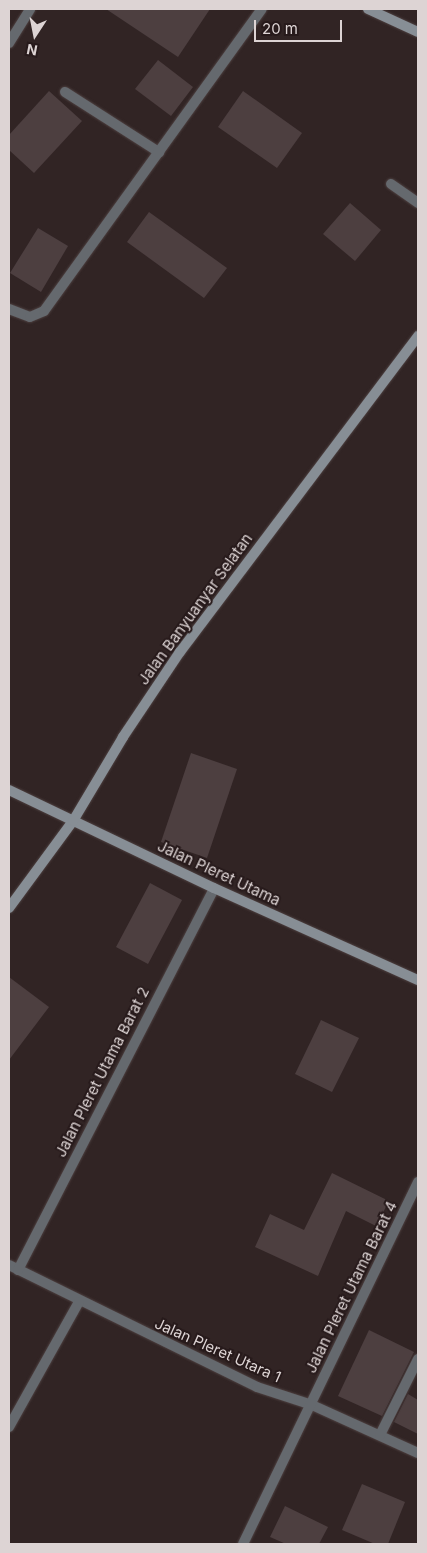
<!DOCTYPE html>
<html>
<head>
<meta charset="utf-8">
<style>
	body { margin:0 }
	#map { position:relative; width:427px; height:1553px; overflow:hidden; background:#312424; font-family:Inter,sans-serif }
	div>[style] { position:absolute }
	.building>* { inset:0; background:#4d3f40 }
	.roads { filter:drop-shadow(0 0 1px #4d4040) drop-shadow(0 0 1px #4d4040) }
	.street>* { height:10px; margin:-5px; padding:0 5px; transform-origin:5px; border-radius:5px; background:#65696e }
	.secondary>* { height:10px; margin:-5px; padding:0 5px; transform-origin:5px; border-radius:5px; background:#878e95 }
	span { translate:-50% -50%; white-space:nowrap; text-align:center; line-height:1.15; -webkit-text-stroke:4px #271a1b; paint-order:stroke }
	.street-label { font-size:15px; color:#ddd4d4 }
	.frame { position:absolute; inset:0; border:10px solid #ddd4d4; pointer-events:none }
	.north { position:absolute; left:10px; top:10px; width:50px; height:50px; -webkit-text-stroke:4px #271a1b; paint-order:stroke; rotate:191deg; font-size:14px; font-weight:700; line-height:20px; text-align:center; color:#ddd4d4 }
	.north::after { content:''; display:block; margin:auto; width:18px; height:22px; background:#ddd4d4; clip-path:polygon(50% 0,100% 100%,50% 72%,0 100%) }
	.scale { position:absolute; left:254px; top:20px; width:88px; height:22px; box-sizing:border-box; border:2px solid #ddd4d4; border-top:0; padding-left:6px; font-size:15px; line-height:18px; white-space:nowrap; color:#ddd4d4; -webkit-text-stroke:4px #271a1b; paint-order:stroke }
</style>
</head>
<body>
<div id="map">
	<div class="building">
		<i style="clip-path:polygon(106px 9px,210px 9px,178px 57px)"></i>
		<i style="clip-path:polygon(158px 60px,193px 87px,171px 116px,135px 89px)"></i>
		<i style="clip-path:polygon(49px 91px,82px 121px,34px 173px,9px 150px,9px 135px)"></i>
		<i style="clip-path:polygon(243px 91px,302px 133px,277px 168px,218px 127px)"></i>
		<i style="clip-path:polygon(350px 203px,381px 230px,355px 261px,323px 234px)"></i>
		<i style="clip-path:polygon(149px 212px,227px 268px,204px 298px,127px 242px)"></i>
		<i style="clip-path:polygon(38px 228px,68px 246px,41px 292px,10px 273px)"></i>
		<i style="clip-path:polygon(191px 753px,237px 769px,207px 858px,161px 842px)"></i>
		<i style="clip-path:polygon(150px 883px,182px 900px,148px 964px,116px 947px)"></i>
		<i style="clip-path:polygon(9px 977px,49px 1007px,9px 1060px)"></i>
		<i style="clip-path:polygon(321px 1020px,359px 1038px,332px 1092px,295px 1074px)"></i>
		<i style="clip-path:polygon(332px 1173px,389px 1201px,376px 1226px,346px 1211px,318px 1276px,255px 1247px,270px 1214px,304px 1230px)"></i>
		<i style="clip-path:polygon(369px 1330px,414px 1352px,382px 1416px,338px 1396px)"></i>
		<i style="clip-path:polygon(408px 1394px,418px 1400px,418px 1434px,394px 1422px)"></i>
		<i style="clip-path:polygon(362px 1484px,405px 1502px,388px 1544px,375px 1544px,342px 1530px)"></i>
		<i style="clip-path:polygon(285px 1506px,328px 1527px,319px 1544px,286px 1544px,270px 1537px)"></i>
	</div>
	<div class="roads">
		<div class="street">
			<i style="left:9px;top:43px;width:40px;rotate:-58deg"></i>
			<i style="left:65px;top:92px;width:112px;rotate:32.6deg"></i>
			<i style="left:391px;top:184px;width:33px;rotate:35deg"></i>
			<i style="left:9px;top:309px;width:22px;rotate:21deg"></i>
			<i style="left:30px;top:317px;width:15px;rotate:-23deg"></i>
			<i style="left:44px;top:311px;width:372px;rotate:-54.2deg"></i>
			<i style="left:9px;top:1265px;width:276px;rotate:26.2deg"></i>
			<i style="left:257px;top:1387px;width:58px;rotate:18.1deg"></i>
			<i style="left:312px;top:1405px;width:116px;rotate:24.4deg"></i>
			<i style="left:18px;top:1270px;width:429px;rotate:-62.8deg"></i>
			<i style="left:9px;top:1427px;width:143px;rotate:-60.8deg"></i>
			<i style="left:380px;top:1435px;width:85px;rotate:-63.4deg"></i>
			<i style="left:243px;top:1544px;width:402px;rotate:-64.2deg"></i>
		</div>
		<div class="secondary">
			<i style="left:368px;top:9px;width:55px;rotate:24.7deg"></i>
			<i style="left:9px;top:790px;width:227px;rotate:25.6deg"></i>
			<i style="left:214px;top:888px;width:224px;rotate:24.3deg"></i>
			<i style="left:9px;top:908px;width:108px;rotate:-53.7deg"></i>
			<i style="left:73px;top:821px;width:98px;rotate:-59.2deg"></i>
			<i style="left:123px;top:737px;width:102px;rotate:-56.2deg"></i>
			<i style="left:180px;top:652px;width:396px;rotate:-53deg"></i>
		</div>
	</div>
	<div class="street-label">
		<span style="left:195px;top:609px;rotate:-54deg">Jalan Banyuanyar Selatan</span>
		<span style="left:219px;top:873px;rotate:25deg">Jalan Pleret Utama</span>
		<span style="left:102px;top:1072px;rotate:-63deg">Jalan Pleret Utama Barat 2</span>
		<span style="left:351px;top:1287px;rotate:-64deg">Jalan Pleret Utama Barat 4</span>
		<span style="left:218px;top:1350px;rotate:24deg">Jalan Pleret Utara 1</span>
	</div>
	<div class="frame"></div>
	<div class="north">N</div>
	<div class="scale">20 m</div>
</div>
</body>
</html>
